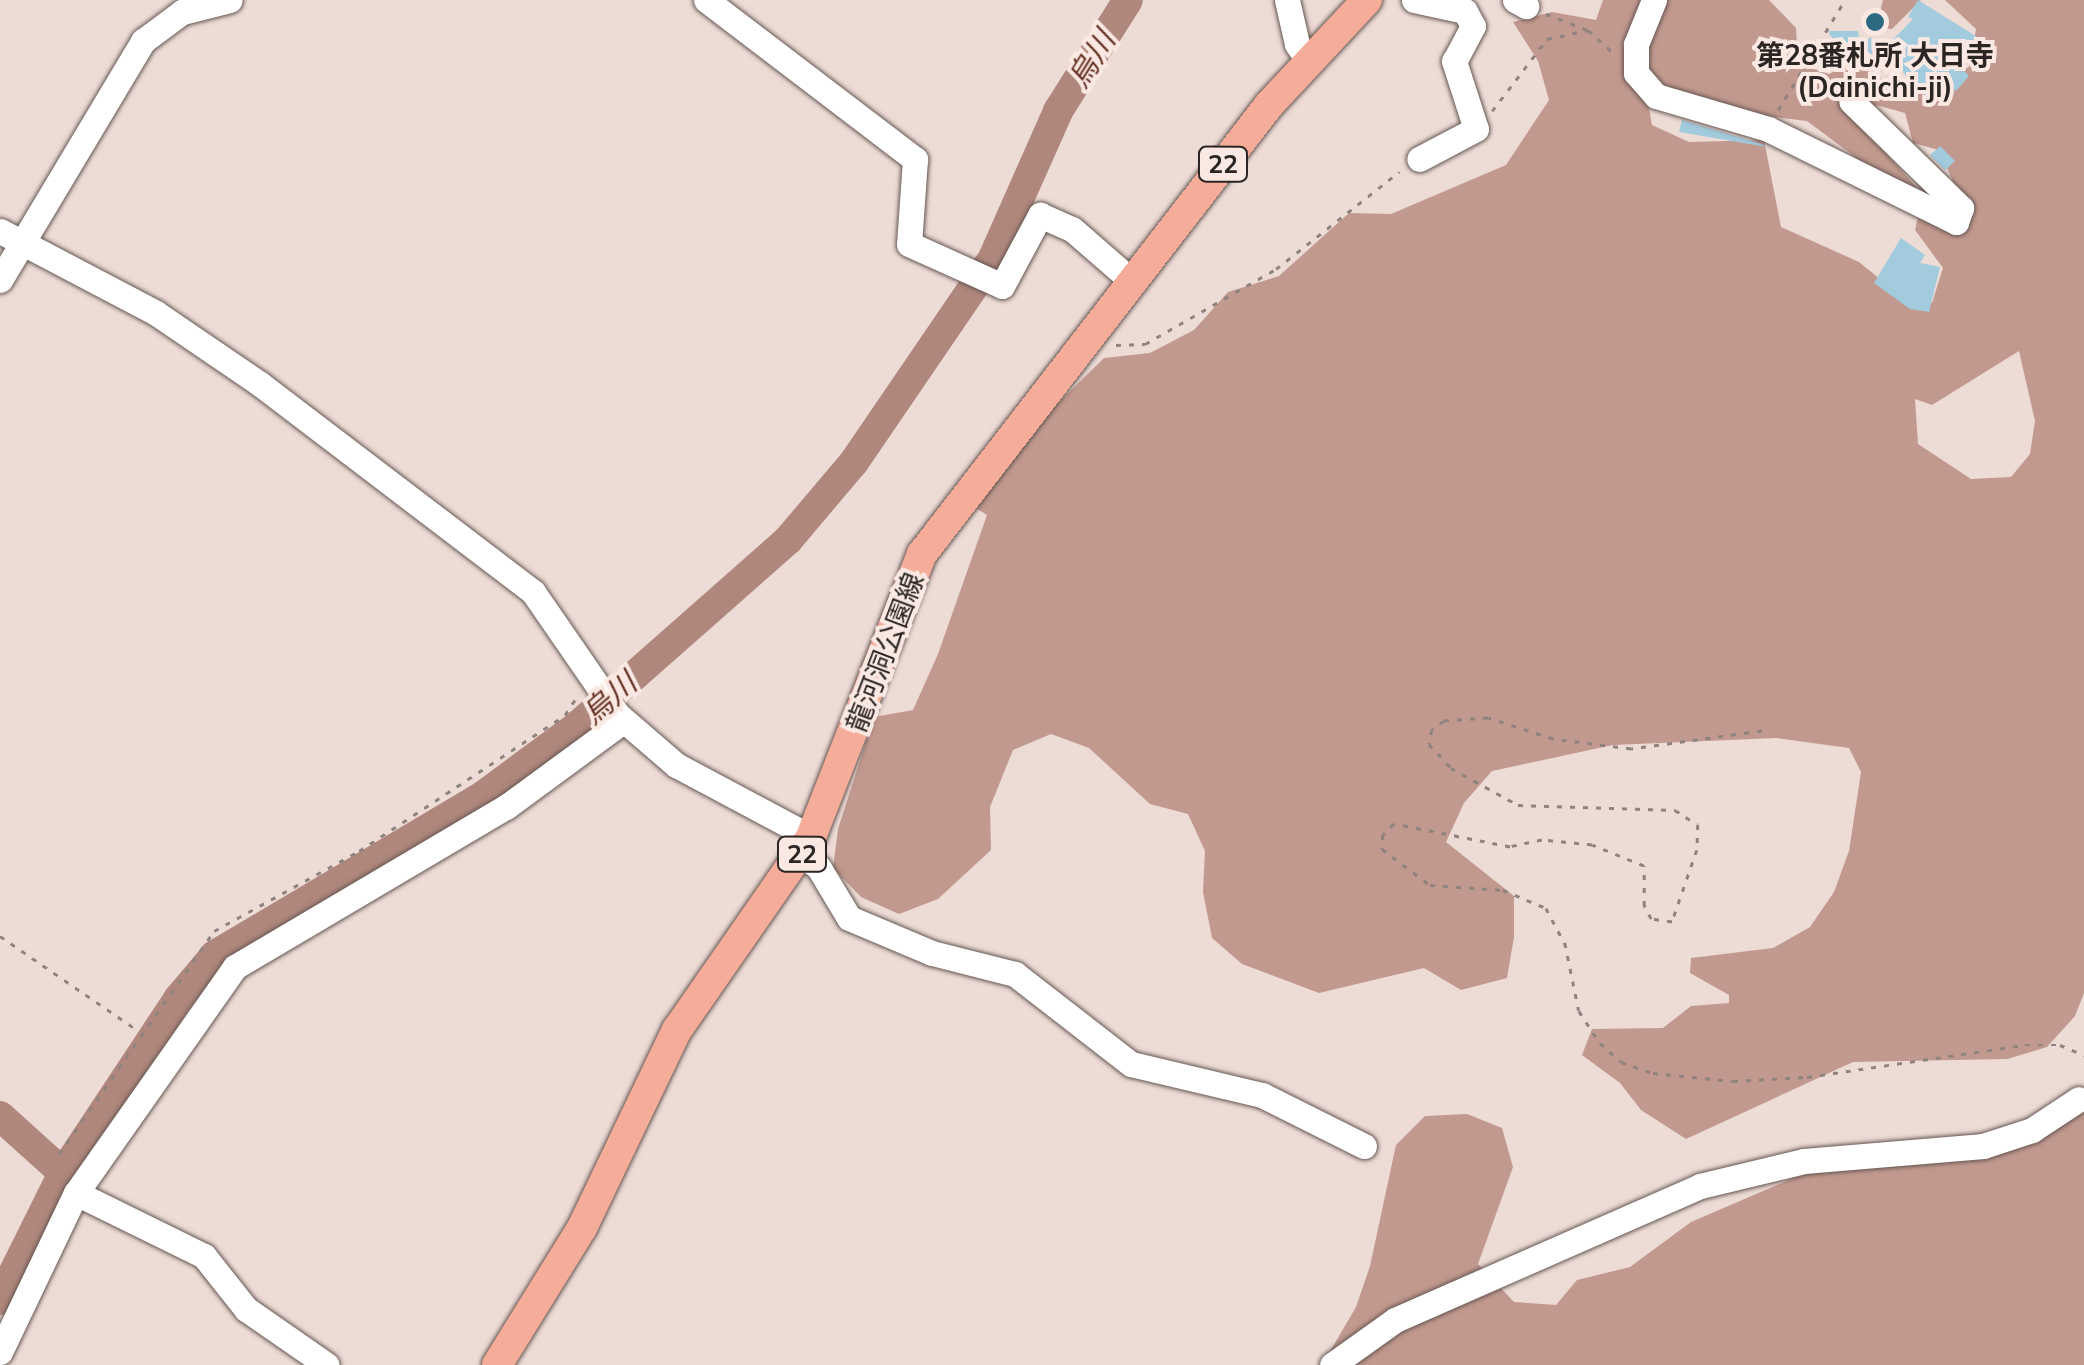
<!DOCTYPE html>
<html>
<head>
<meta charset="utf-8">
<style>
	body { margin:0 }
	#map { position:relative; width:2084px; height:1365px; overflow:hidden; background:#eddbd6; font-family:Mulish,"Noto Sans JP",sans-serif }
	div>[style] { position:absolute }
	.forest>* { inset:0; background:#c2998e }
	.river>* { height:30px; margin:-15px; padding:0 15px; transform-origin:15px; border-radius:15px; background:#af877c }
	.building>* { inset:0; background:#a2cbde }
	.path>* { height:2.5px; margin-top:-1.25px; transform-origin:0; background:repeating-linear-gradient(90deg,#8f837f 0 5px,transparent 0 13px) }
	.roads { filter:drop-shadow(0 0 2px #655752) drop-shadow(0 0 2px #655752) }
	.minor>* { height:25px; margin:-12.5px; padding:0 12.5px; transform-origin:12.5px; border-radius:12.5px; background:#fff }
	.major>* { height:30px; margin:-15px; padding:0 15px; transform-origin:15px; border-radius:15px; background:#f5ac98 }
	.dots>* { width:28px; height:28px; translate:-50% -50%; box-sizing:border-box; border:5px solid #fae8e3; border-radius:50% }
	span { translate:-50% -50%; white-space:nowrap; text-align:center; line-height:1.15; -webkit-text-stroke:8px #fae8e3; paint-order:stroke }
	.shield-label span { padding:2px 8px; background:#fae8e3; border:2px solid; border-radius:8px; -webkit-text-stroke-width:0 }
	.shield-label { font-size:25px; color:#2b2523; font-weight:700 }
	.poi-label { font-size:28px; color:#2b2523; font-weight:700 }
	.street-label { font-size:28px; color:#2b2523 }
	.water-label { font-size:30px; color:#663021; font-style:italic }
</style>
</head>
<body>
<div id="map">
	<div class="forest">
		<i style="clip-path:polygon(evenodd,1603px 0,1769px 0,1796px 28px,1798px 64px,1829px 74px,1855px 60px,1876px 78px,1931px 85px,1969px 67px,1976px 29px,1945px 0,2084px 0,2084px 993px,2075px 1016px,2047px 1047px,2007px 1059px,1853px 1062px,1686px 1139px,1641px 1110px,1620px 1083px,1582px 1055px,1592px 1029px,1663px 1028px,1691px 1006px,1729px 1003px,1729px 995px,1690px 973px,1691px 958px,1773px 948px,1810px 927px,1834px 892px,1849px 851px,1861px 772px,1849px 748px,1776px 738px,1613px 745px,1492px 771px,1464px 803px,1446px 842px,1514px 896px,1514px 937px,1507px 978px,1461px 990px,1424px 968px,1319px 993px,1242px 964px,1212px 938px,1203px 892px,1205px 851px,1188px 814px,1150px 804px,1089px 748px,1051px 734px,1013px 750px,990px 807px,991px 850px,938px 899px,899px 914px,861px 897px,833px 868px,838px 829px,874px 717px,913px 710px,938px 654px,987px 515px,968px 503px,997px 463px,1104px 358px,1150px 353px,1194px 330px,1228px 292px,1279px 276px,1349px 213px,1391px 214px,1506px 165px,1549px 100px,1538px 61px,1513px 22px,1552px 12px,1596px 20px,1603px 0,1648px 102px,1807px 121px,1886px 180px,1917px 188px,1872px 137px,1876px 105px,1905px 113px,1913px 143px,1939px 150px,1955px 186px,1920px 208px,1915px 230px,1943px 268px,1932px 303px,1902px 297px,1859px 262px,1781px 227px,1764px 140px,1689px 142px,1652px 125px,1648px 102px,1603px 0,2019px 351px,2035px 421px,2030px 454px,2011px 477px,1971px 479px,1918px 444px,1915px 399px,1932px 405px,2019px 351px)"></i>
		<i style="clip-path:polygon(1883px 0,1921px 0,1892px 29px,1876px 28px)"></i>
		<i style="clip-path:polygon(2084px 1111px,2084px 1365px,1322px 1365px,1356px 1307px,1370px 1266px,1396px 1145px,1425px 1116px,1467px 1114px,1502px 1128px,1513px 1167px,1478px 1264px,1514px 1302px,1556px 1305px,1577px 1280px,1630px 1267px,1691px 1222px,1854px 1152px,1937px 1152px)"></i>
	</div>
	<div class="river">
		<i style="left:0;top:1116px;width:85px;rotate:42.1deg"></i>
		<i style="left:0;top:1300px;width:142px;rotate:-63.6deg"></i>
		<i style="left:63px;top:1173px;width:209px;rotate:-56.5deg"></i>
		<i style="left:178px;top:999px;width:57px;rotate:-49.9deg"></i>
		<i style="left:215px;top:955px;width:313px;rotate:-30.7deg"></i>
		<i style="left:484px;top:795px;width:114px;rotate:-36.5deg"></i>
		<i style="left:576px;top:727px;width:283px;rotate:-41.4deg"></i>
		<i style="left:788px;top:540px;width:102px;rotate:-49.8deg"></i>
		<i style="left:854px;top:462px;width:247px;rotate:-55.7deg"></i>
		<i style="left:993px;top:258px;width:161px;rotate:-66.1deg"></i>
		<i style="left:1058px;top:111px;width:131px;rotate:-57.8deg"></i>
	</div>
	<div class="building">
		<i style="clip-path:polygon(1918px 0,1982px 40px,1960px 67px,1969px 76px,1956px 91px,1946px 82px,1925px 96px,1888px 56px,1876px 71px,1847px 47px,1841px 54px,1828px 31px,1858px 31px,1860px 49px,1870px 37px,1884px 49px,1913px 19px,1908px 17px)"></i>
		<i style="clip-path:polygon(1682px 120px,1762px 144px,1767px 147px,1679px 132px)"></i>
		<i style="clip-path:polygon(1940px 146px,1955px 161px,1945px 170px,1930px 155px)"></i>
		<i style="clip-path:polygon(1901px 238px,1925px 255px,1920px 263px,1940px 267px,1929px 312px,1910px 309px,1874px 283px)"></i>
	</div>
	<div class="path">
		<i style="left:1546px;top:14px;width:45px;rotate:20.9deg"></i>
		<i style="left:1588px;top:30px;width:38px;rotate:42deg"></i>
		<i style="left:1778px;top:110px;width:129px;rotate:-58.7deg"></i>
		<i style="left:1492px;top:111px;width:91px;rotate:-52.6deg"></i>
		<i style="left:1547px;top:39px;width:42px;rotate:-12.4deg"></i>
		<i style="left:1116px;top:345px;width:29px;rotate:-2deg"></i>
		<i style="left:1145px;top:344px;width:151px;rotate:-29.8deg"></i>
		<i style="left:1276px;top:269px;width:157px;rotate:-38.3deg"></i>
		<i style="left:1762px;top:731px;width:132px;rotate:172.2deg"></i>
		<i style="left:1631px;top:749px;width:79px;rotate:-172.7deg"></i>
		<i style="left:1553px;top:739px;width:68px;rotate:-162.1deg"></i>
		<i style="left:1488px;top:718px;width:44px;rotate:176.1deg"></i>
		<i style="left:1444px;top:721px;width:15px;rotate:143deg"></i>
		<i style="left:1432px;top:730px;width:14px;rotate:102deg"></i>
		<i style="left:1429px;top:744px;width:33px;rotate:47deg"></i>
		<i style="left:1451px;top:768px;width:77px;rotate:28.9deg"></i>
		<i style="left:1518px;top:805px;width:157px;rotate:1.8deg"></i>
		<i style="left:1675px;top:810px;width:27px;rotate:33deg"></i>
		<i style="left:1698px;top:825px;width:25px;rotate:92deg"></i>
		<i style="left:1697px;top:850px;width:76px;rotate:109.1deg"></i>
		<i style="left:1672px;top:922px;width:21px;rotate:-172deg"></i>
		<i style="left:1651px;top:919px;width:15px;rotate:-118deg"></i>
		<i style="left:1644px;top:906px;width:40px;rotate:-90deg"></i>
		<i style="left:1644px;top:866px;width:56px;rotate:-158deg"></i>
		<i style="left:1592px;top:845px;width:50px;rotate:-174.3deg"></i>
		<i style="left:1542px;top:840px;width:33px;rotate:168deg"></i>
		<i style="left:1510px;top:847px;width:118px;rotate:-168.8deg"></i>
		<i style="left:1394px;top:824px;width:16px;rotate:135deg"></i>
		<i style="left:1383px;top:835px;width:14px;rotate:94deg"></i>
		<i style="left:1382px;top:849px;width:60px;rotate:36.9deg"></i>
		<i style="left:1430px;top:885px;width:73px;rotate:3.9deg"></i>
		<i style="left:1503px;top:890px;width:47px;rotate:22.7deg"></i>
		<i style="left:1546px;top:908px;width:40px;rotate:62deg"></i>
		<i style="left:1565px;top:943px;width:69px;rotate:78.4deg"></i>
		<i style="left:1579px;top:1011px;width:38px;rotate:57deg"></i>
		<i style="left:1600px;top:1043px;width:28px;rotate:42deg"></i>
		<i style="left:1621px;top:1062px;width:34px;rotate:19deg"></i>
		<i style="left:1653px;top:1073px;width:80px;rotate:5.7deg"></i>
		<i style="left:1733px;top:1081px;width:74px;rotate:-3.1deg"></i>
		<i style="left:1807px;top:1077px;width:220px;rotate:-8.4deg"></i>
		<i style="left:2025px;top:1045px;width:35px"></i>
		<i style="left:2060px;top:1045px;width:26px;rotate:23deg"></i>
		<i style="left:0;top:936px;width:168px;rotate:34.4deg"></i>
		<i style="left:59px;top:1154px;width:272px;rotate:-55.2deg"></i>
		<i style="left:214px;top:931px;width:166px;rotate:-28.9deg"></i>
		<i style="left:359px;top:851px;width:247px;rotate:-33.4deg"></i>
		<i style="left:565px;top:715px;width:24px;rotate:-57deg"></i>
	</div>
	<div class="roads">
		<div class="minor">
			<i style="left:706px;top:0;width:263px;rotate:37.3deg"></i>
			<i style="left:915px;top:159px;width:85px;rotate:94deg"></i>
			<i style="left:909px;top:244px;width:102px;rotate:24.3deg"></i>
			<i style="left:1002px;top:286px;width:81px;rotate:-61.8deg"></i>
			<i style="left:1040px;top:215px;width:35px;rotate:24deg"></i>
			<i style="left:1072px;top:229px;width:81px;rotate:41deg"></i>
			<i style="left:1287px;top:0;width:45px;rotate:77.2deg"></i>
			<i style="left:1297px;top:44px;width:22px;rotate:56deg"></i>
			<i style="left:1414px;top:0;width:52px;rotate:12.2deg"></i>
			<i style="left:1465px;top:11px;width:17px;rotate:62deg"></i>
			<i style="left:1473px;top:26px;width:40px;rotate:118deg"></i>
			<i style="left:1454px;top:61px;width:71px;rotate:72.1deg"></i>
			<i style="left:1476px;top:129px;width:64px;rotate:152.2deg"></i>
			<i style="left:1515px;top:0;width:13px;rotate:29deg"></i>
			<i style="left:1654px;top:0;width:48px;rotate:112.2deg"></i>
			<i style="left:1636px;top:44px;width:29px;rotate:90deg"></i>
			<i style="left:1636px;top:73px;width:30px;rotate:49deg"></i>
			<i style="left:1656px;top:96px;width:117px;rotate:16.4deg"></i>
			<i style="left:1768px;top:129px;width:210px;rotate:26.3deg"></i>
			<i style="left:1956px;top:222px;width:15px;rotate:-70deg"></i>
			<i style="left:1961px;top:208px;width:153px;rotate:-135.8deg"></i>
			<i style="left:0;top:231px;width:176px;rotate:27.7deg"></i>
			<i style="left:156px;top:313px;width:126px;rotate:34.3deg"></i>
			<i style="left:260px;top:384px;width:343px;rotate:37.3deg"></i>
			<i style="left:533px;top:592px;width:150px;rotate:55.4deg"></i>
			<i style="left:618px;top:715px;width:77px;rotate:40.8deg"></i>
			<i style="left:676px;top:765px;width:153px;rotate:28.1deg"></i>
			<i style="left:0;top:280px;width:279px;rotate:-59.1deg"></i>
			<i style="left:143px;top:41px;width:49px;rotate:-36.6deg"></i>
			<i style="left:182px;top:12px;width:49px;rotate:-14deg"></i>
			<i style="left:802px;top:855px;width:21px;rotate:37deg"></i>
			<i style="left:819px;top:868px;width:58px;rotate:59deg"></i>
			<i style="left:849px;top:918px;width:90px;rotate:22.9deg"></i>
			<i style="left:932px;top:953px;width:86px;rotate:14.2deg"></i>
			<i style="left:1015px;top:974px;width:147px;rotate:37.8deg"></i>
			<i style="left:1131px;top:1064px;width:135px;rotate:13.3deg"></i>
			<i style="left:1262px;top:1095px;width:114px;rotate:26.6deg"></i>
			<i style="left:76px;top:1193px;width:143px;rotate:26.2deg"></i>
			<i style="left:204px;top:1256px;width:68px;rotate:51.6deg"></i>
			<i style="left:246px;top:1309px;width:98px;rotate:34.7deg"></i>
			<i style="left:0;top:1352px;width:176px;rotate:-64.5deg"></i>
			<i style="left:76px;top:1193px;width:276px;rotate:-54.9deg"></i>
			<i style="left:235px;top:967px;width:315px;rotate:-30.6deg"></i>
			<i style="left:506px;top:807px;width:145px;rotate:-36.3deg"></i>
			<i style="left:1332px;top:1365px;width:77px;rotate:-35.5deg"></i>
			<i style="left:1395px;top:1320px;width:333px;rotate:-23.7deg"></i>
			<i style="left:1700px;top:1186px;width:107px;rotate:-13.5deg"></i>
			<i style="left:1804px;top:1161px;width:180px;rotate:-4.8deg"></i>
			<i style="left:1983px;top:1146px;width:52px;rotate:-18.1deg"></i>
			<i style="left:2032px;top:1130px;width:56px;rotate:-33.4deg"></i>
		</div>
		<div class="major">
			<i style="left:497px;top:1365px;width:161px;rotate:-58.2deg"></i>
			<i style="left:582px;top:1228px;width:220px;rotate:-64.4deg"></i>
			<i style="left:677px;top:1030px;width:235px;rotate:-55.2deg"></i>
			<i style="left:811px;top:837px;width:304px;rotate:-68.6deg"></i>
			<i style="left:922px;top:554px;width:567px;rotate:-52.3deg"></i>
			<i style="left:1269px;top:105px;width:144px;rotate:-47deg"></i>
		</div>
	</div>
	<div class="dots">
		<i style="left:1875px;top:22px;background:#2e6982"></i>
	</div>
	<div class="shield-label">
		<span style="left:1223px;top:164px">22</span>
		<span style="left:802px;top:854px">22</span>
	</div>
	<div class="poi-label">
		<span style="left:1875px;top:71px">第28番札所 大日寺<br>(Dainichi-ji)</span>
	</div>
	<div class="street-label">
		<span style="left:885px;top:652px;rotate:-69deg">龍河洞公園線</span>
	</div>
	<div class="water-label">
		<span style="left:1091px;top:59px;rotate:-58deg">烏川</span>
		<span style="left:609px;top:698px;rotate:-41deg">烏川</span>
	</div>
</div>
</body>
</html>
